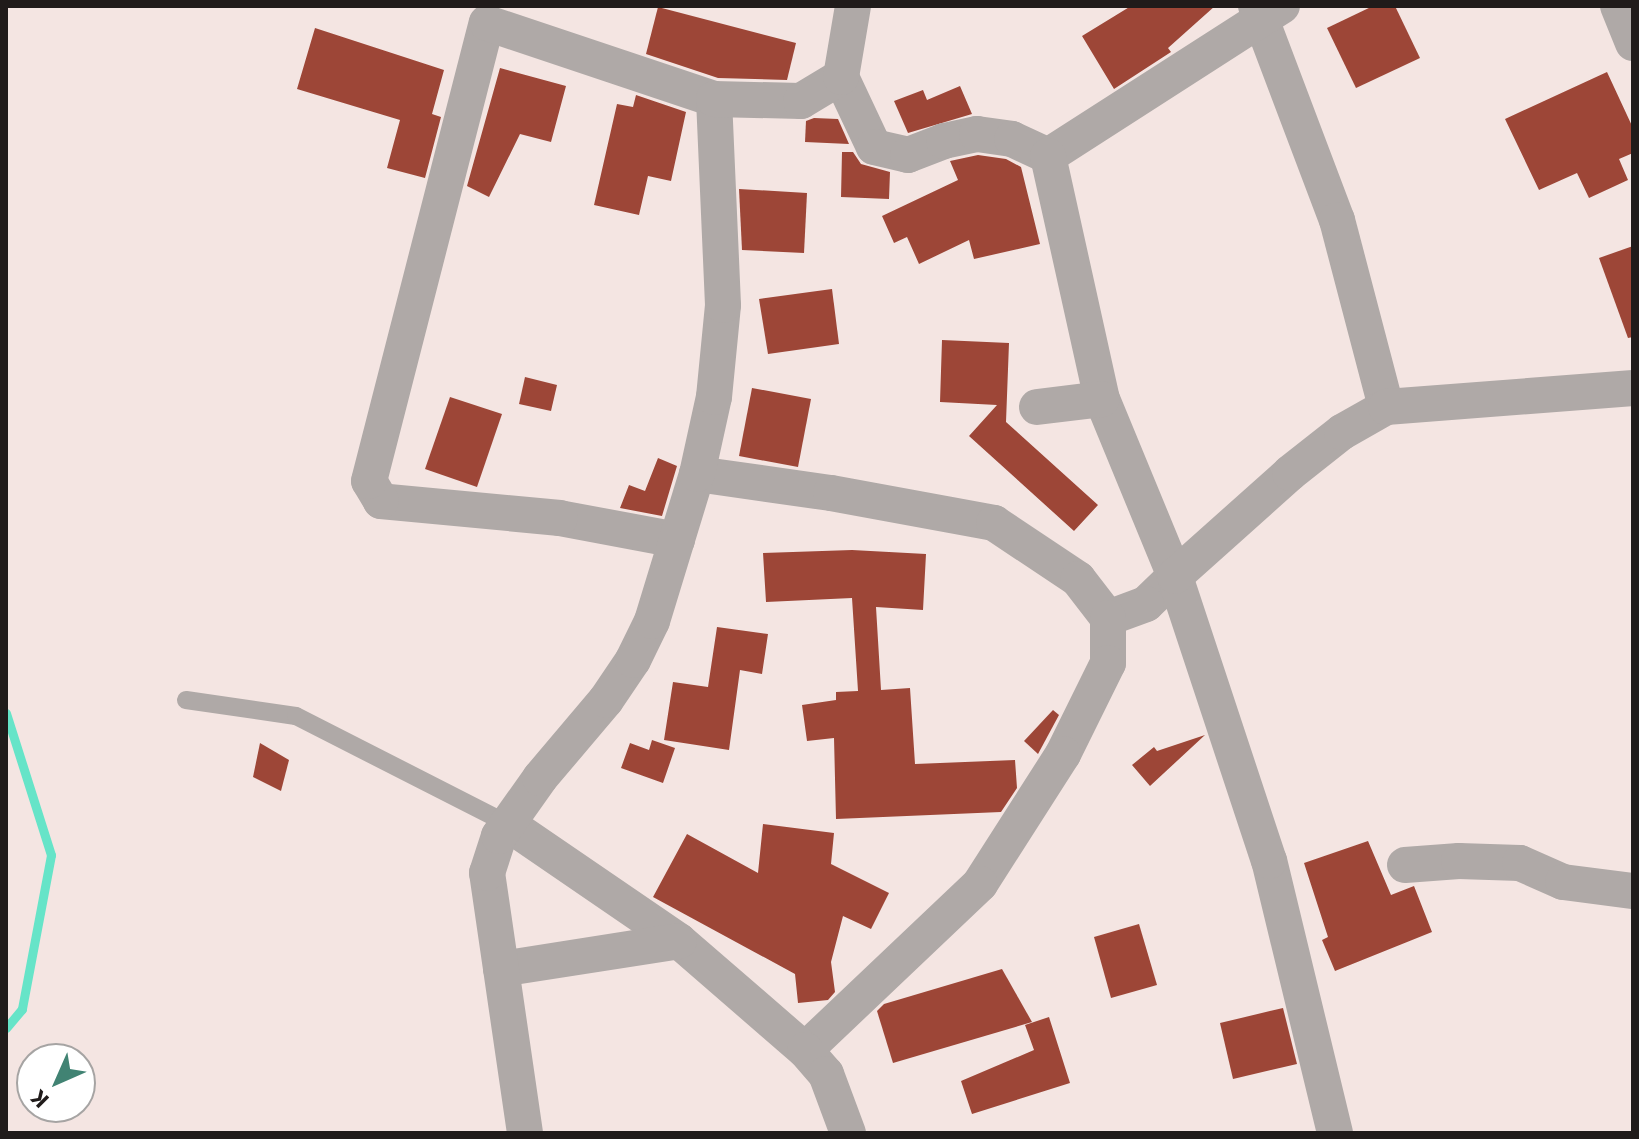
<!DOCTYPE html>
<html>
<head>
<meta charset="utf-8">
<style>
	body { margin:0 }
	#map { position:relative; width:1639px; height:1139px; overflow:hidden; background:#f4e5e2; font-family:"Fira Sans",sans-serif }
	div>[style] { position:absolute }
	.stream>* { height:9px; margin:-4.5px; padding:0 4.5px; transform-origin:4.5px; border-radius:4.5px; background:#66e4c8 }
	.building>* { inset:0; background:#9d4637 }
	.service>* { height:18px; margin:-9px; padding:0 9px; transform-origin:9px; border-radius:9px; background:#afa9a7 }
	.minor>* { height:36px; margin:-18px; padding:0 18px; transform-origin:18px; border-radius:18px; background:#afa9a7 }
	span { translate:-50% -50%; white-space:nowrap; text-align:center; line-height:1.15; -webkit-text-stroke:8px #fff; paint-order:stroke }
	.frame { position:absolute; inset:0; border:8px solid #201b1a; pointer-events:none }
	.north { position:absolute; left:16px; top:1043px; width:80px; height:80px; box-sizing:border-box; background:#fff; border:2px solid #a6a4a3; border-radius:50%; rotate:225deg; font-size:22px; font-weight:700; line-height:32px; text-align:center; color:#201b1a }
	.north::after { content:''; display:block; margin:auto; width:28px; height:36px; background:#418373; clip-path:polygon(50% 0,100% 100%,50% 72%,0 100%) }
</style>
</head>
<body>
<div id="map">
	<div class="stream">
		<i style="left:6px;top:713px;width:149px;rotate:72.4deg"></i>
		<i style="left:51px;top:855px;width:157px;rotate:100.7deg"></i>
		<i style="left:22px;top:1009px;width:25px;rotate:130deg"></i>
	</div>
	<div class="building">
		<i style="clip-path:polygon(1131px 6px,1215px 6px,1168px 48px,1171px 52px,1114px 89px,1082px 36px)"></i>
		<i style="clip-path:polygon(1373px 6px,1395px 6px,1420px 58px,1356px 88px,1327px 28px)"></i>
		<i style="clip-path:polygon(658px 7px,796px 43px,787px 80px,718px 78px,646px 54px)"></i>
		<i style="clip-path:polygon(315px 28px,444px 70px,432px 114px,441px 117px,425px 178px,387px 168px,400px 120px,297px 89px)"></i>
		<i style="clip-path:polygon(500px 68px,566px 86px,551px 142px,520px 134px,489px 197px,467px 186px)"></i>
		<i style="clip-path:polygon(1607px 72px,1633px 128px,1633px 153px,1619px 159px,1628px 180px,1589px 198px,1577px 173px,1539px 190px,1505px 119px)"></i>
		<i style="clip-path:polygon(960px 86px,972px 114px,908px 133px,894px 101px,923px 90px,927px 100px)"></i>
		<i style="clip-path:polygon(636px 95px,686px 112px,671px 181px,648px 176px,639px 215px,594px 205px,617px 104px,633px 107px)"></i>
		<i style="clip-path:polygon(814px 118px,838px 119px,849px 144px,805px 142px,806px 121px)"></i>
		<i style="clip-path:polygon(842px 152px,853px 152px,861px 164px,890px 172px,889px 199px,841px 197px)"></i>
		<i style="clip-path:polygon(978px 155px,1006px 159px,1021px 167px,1040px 244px,974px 259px,969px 240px,919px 264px,907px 237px,894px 243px,882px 216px,958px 180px,950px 161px)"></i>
		<i style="clip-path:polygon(739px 189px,807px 193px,804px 253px,742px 250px)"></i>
		<i style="clip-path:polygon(1633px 246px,1633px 337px,1628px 338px,1599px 258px)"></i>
		<i style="clip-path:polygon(832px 289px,839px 344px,768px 354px,759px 299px)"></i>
		<i style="clip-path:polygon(942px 340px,1009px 343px,1006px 422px,1098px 505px,1074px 531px,969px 436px,997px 405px,940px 402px)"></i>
		<i style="clip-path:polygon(525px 377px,557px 385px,551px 411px,519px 404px)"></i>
		<i style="clip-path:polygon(752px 388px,811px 399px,798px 467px,739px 456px)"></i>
		<i style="clip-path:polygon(450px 397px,502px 414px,477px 487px,425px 469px)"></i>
		<i style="clip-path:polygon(658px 458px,677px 466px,662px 516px,620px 508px,629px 485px,645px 491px)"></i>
		<i style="clip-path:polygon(852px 550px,926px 554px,923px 610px,876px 607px,881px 690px,910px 688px,915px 764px,1015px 760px,1017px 788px,1001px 812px,836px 819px,834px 738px,807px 741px,802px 705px,836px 700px,836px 692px,858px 691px,852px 598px,766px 602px,763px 553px)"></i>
		<i style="clip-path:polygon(717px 627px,768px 634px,762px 674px,740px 670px,729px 750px,664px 740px,673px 682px,708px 687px)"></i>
		<i style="clip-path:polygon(1053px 710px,1059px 715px,1038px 754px,1024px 741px)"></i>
		<i style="clip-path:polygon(1205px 735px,1150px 786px,1132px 765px,1154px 747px,1157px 751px)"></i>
		<i style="clip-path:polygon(652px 740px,675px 748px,663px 783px,621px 768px,630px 743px,649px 750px)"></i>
		<i style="clip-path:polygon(260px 743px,289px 760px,281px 791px,253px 777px)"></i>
		<i style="clip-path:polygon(763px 824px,834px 833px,831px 864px,889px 893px,871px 929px,843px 916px,831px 962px,835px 992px,828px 1000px,798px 1003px,795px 974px,653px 897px,687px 834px,758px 873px)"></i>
		<i style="clip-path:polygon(1368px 841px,1391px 895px,1414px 886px,1432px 932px,1335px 971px,1322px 940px,1328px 937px,1304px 863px)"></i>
		<i style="clip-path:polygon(1139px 924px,1157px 985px,1111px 998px,1094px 937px)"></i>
		<i style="clip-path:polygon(1002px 969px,1032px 1022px,893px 1063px,877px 1011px,884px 1004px)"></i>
		<i style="clip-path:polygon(1283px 1008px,1297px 1064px,1233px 1079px,1220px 1023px)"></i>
		<i style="clip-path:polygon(1049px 1017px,1070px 1083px,972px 1114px,961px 1081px,1034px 1050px,1025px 1025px)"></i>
	</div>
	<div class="service">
		<i style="left:186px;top:700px;width:111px;rotate:8.3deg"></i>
		<i style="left:296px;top:716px;width:238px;rotate:27deg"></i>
	</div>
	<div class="minor">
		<i style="left:1256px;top:6px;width:229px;rotate:69.3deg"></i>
		<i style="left:1337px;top:220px;width:193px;rotate:75.3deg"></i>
		<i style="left:1618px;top:6px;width:40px;rotate:68deg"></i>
		<i style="left:841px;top:77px;width:77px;rotate:64.8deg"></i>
		<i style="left:874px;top:147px;width:35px;rotate:13deg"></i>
		<i style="left:908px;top:155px;width:39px;rotate:-21deg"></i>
		<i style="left:944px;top:141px;width:34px;rotate:-12deg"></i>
		<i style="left:977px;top:134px;width:35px;rotate:8deg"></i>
		<i style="left:1012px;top:139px;width:40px;rotate:25deg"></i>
		<i style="left:1048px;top:156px;width:278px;rotate:-32.7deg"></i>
		<i style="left:1048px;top:156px;width:249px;rotate:77.5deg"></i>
		<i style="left:1102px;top:399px;width:191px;rotate:67.6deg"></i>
		<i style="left:1175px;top:576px;width:40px;rotate:136deg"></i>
		<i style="left:1146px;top:604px;width:40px;rotate:159.8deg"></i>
		<i style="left:1037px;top:407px;width:65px;rotate:-7deg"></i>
		<i style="left:697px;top:474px;width:135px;rotate:8.1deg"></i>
		<i style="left:831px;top:493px;width:166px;rotate:10.4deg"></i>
		<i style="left:994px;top:523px;width:101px;rotate:33.7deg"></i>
		<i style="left:1078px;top:579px;width:49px;rotate:52.4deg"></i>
		<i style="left:1108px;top:618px;width:45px;rotate:90deg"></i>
		<i style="left:1108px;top:663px;width:102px;rotate:116.3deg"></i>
		<i style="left:1063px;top:754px;width:154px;rotate:122.6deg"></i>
		<i style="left:980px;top:884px;width:241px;rotate:136.5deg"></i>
		<i style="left:677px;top:540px;width:119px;rotate:-169.4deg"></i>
		<i style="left:560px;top:518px;width:180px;rotate:-174.6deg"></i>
		<i style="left:381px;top:501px;width:23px;rotate:-121deg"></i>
		<i style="left:369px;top:481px;width:473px;rotate:-75.6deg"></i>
		<i style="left:487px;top:23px;width:239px;rotate:18.5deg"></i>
		<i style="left:508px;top:824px;width:207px;rotate:34.4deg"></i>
		<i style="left:679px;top:941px;width:167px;rotate:40.9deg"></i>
		<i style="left:805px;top:1050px;width:32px;rotate:49deg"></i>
		<i style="left:826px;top:1074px;width:63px;rotate:69.6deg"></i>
		<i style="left:1405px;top:865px;width:54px;rotate:-4.2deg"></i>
		<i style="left:1459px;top:861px;width:61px;rotate:1.9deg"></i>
		<i style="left:1520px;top:863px;width:47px;rotate:23.8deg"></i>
		<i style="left:1563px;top:882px;width:71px;rotate:7.3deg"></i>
		<i style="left:501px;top:969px;width:180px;rotate:-8.9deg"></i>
		<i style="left:525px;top:1133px;width:263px;rotate:-98.3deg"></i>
		<i style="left:487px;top:873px;width:39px;rotate:-72deg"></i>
		<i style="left:499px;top:836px;width:71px;rotate:-54.7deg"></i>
		<i style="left:540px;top:778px;width:102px;rotate:-49.8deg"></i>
		<i style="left:606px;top:700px;width:48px;rotate:-56deg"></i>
		<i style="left:633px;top:660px;width:43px;rotate:-64deg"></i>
		<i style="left:652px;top:621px;width:154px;rotate:-73deg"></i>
		<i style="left:697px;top:474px;width:79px;rotate:-77.6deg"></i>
		<i style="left:714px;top:397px;width:92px;rotate:-84.4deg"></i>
		<i style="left:723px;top:305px;width:206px;rotate:-92.5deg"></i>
		<i style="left:714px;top:99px;width:87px;rotate:1.3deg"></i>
		<i style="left:801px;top:101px;width:47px;rotate:-31deg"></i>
		<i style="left:841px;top:77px;width:72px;rotate:-80.4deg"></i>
		<i style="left:1335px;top:1133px;width:280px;rotate:-103.6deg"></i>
		<i style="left:1269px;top:861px;width:300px;rotate:-108.3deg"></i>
		<i style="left:1175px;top:576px;width:154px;rotate:-41.8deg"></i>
		<i style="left:1290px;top:473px;width:66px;rotate:-38.3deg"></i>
		<i style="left:1342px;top:432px;width:51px;rotate:-29.6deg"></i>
		<i style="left:1386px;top:407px;width:248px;rotate:-4.4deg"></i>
	</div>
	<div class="frame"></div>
	<div class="north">K</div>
</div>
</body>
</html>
